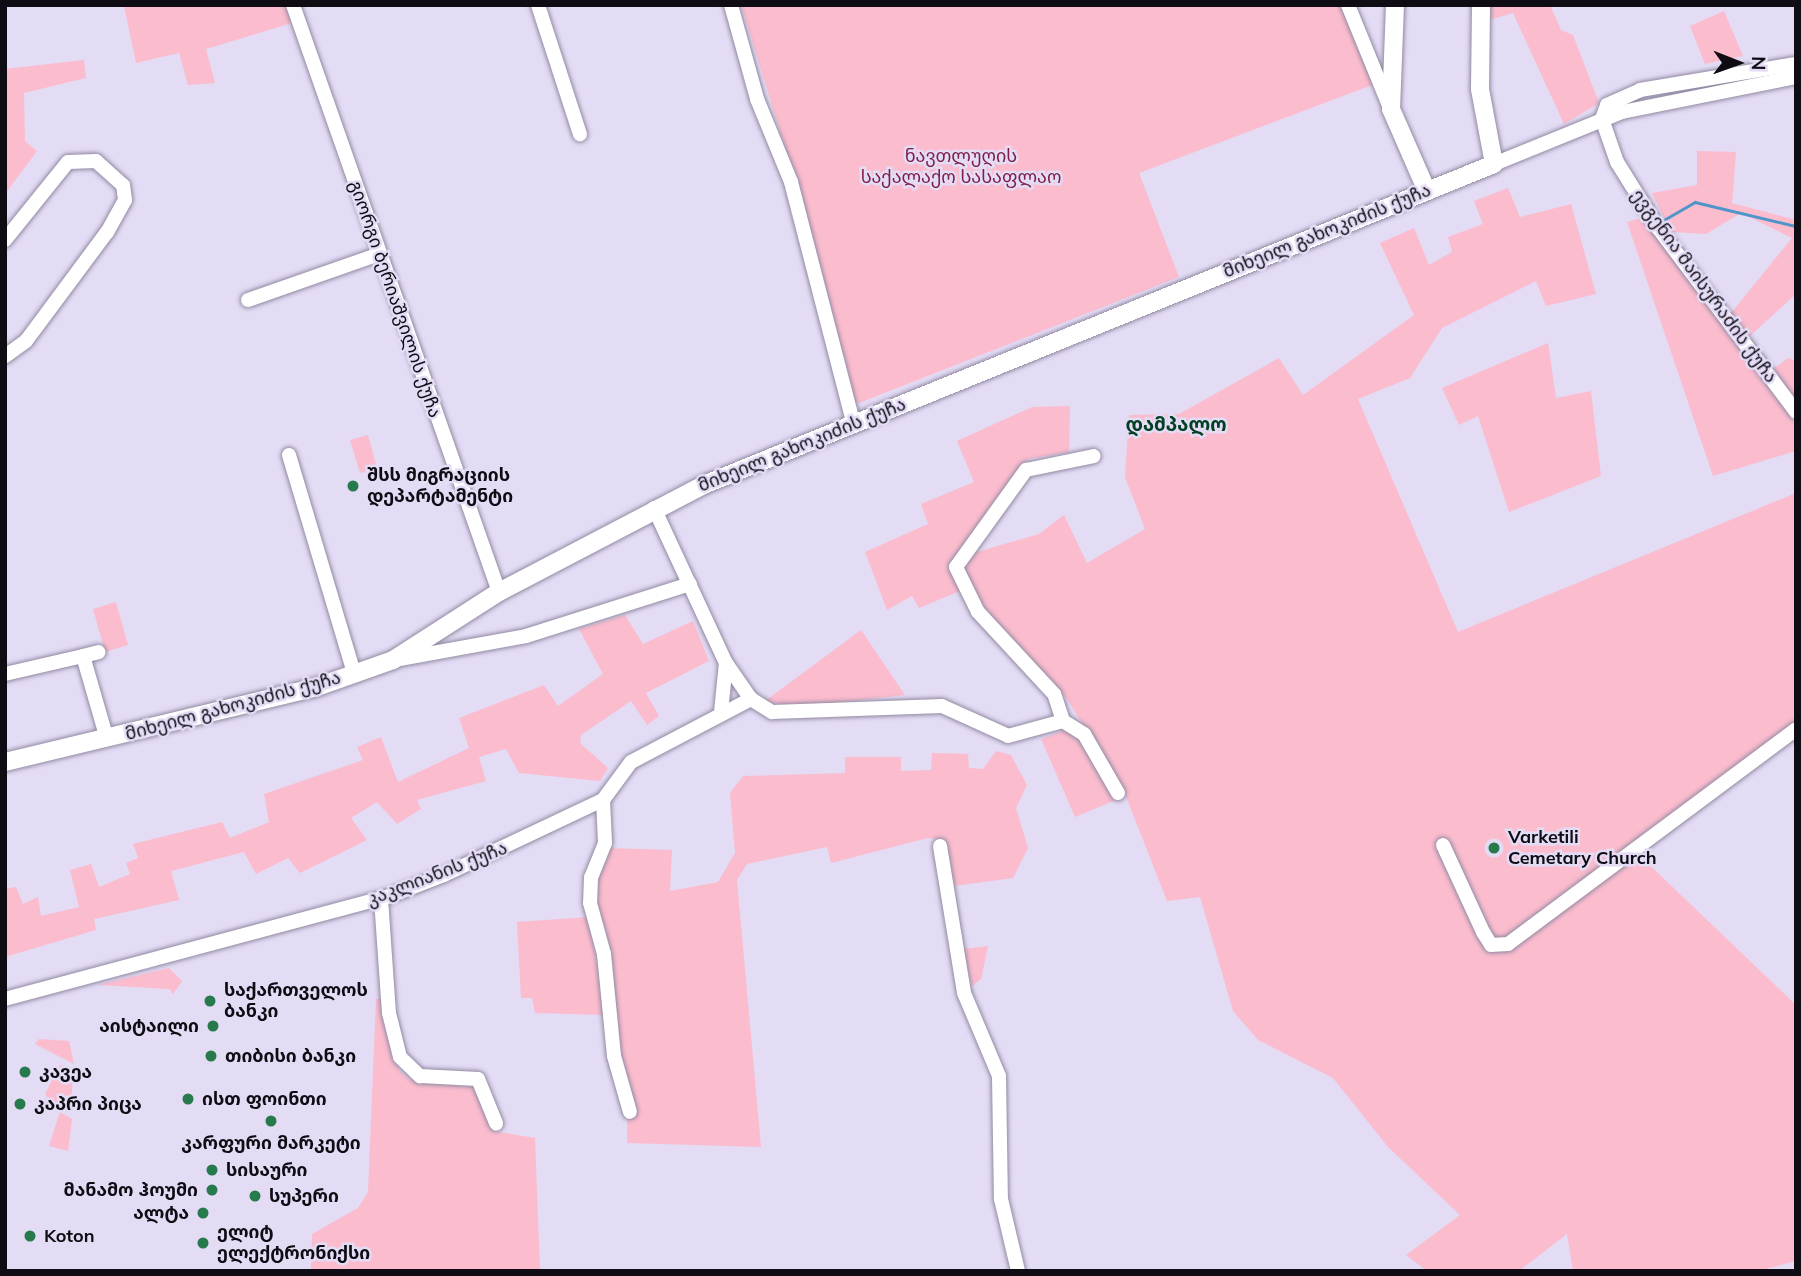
<!DOCTYPE html>
<html>
<head>
<meta charset="utf-8">
<style>
	body { margin:0 }
	#map { position:relative; width:1801px; height:1276px; overflow:hidden; background:#e4dbf5; font-family:Mulish,"Noto Sans Georgian",sans-serif }
	div>[style] { position:absolute }
	.green>* { inset:0; background:#fbbcce }
	.stream>* { height:2.5px; margin:-1.25px; padding:0 1.25px; transform-origin:1.25px; border-radius:1.25px; background:#4f95c9 }
	.roads { filter:drop-shadow(0 0 2px #928aa2) drop-shadow(0 0 2px #928aa2) }
	.minor>* { height:14px; margin:-7px; padding:0 7px; transform-origin:7px; border-radius:7px; background:#fff }
	.major>* { height:18px; margin:-9px; padding:0 9px; transform-origin:9px; border-radius:9px; background:#fff }
	.dots>* { width:19px; height:19px; translate:-50% -50%; box-sizing:border-box; border:4px solid #e4dbf5; border-radius:50% }
	span { translate:-50% -50%; white-space:nowrap; text-align:center; line-height:1.15; -webkit-text-stroke:5px #e4dbf5; paint-order:stroke }
	.park-label { font-size:18px; color:#7d1c45 }
	.street-label { font-size:18px; color:#0f0c14 }
	.poi-label { font-size:18px; color:#0f0c14; font-weight:700 }
	.left { translate:0 -50%; text-align:left }
	.right { translate:-100% -50%; text-align:right }
	.neighbourhood-label { font-size:19px; color:#014022; font-weight:700 }
	.frame { position:absolute; inset:0; border:7px solid #0f0c14; pointer-events:none }
	.north { position:absolute; left:1703px; top:28px; width:70px; height:70px; -webkit-text-stroke:5px #e4dbf5; paint-order:stroke; rotate:91deg; font-size:19px; font-weight:700; line-height:28px; text-align:center; color:#0f0c14 }
	.north::after { content:''; display:block; margin:auto; width:24px; height:32px; background:#0f0c14; clip-path:polygon(50% 0,100% 100%,50% 72%,0 100%) }
</style>
</head>
<body>
<div id="map">
	<div class="green">
		<i style="clip-path:polygon(287px 5px,292px 23px,206px 49px,215px 83px,188px 85px,179px 53px,136px 63px,124px 6px)"></i>
		<i style="clip-path:polygon(741px 5px,1342px 5px,1375px 84px,1139px 173px,1179px 277px,859px 403px,853px 401px,806px 215px)"></i>
		<i style="clip-path:polygon(1490px 5px,1550px 5px,1561px 30px,1573px 35px,1599px 103px,1564px 124px,1513px 13px,1489px 20px)"></i>
		<i style="clip-path:polygon(1724px 11px,1743px 56px,1705px 64px,1690px 26px)"></i>
		<i style="clip-path:polygon(84px 60px,86px 78px,24px 93px,25px 141px,37px 151px,5px 194px,5px 69px)"></i>
		<i style="clip-path:polygon(1697px 151px,1736px 152px,1732px 203px,1796px 220px,1796px 294px,1750px 336px,1731px 313px,1792px 238px,1741px 213px,1706px 234px,1671px 232px,1652px 193px,1697px 185px)"></i>
		<i style="clip-path:polygon(1508px 188px,1520px 217px,1571px 204px,1596px 294px,1546px 306px,1536px 281px,1442px 328px,1410px 378px,1358px 399px,1458px 632px,1796px 493px,1796px 735px,1637px 853px,1796px 1005px,1796px 1261px,1759px 1271px,1573px 1271px,1567px 1234px,1519px 1271px,1427px 1271px,1406px 1255px,1460px 1215px,1388px 1147px,1333px 1078px,1258px 1040px,1233px 1011px,1200px 897px,1167px 901px,1125px 794px,1067px 699px,982px 611px,961px 566px,970px 554px,1039px 534px,1064px 515px,1087px 563px,1145px 529px,1125px 477px,1129px 415px,1179px 414px,1279px 358px,1303px 395px,1414px 315px,1380px 243px,1414px 228px,1429px 265px,1452px 252px,1448px 237px,1483px 224px,1474px 201px)"></i>
		<i style="clip-path:polygon(1644px 217px,1796px 425px,1796px 451px,1713px 476px,1627px 222px)"></i>
		<i style="clip-path:polygon(1548px 343px,1556px 398px,1591px 391px,1601px 476px,1509px 512px,1478px 416px,1459px 425px,1442px 388px)"></i>
		<i style="clip-path:polygon(1788px 358px,1796px 361px,1796px 402px,1772px 370px)"></i>
		<i style="clip-path:polygon(1070px 406px,1069px 452px,1028px 459px,948px 565px,960px 591px,919px 608px,912px 596px,887px 610px,865px 552px,928px 524px,921px 504px,974px 482px,957px 441px,1032px 407px)"></i>
		<i style="clip-path:polygon(368px 435px,377px 468px,360px 473px,350px 440px)"></i>
		<i style="clip-path:polygon(116px 602px,128px 645px,105px 652px,93px 609px)"></i>
		<i style="clip-path:polygon(625px 615px,643px 644px,693px 621px,709px 661px,646px 693px,659px 716px,647px 725px,631px 701px,581px 735px,580px 743px,608px 768px,600px 781px,519px 773px,506px 749px,479px 757px,486px 781px,417px 800px,421px 809px,397px 824px,377px 802px,351px 818px,367px 840px,300px 873px,288px 858px,256px 874px,244px 852px,171px 871px,179px 900px,94px 919px,96px 930px,5px 957px,5px 889px,16px 887px,23px 904px,38px 897px,41px 916px,79px 907px,70px 870px,91px 864px,99px 887px,130px 874px,126px 863px,138px 858px,133px 844px,222px 822px,230px 838px,269px 822px,264px 794px,363px 760px,357px 747px,381px 737px,398px 782px,469px 748px,459px 718px,544px 685px,558px 706px,603px 674px,579px 629px)"></i>
		<i style="clip-path:polygon(861px 630px,905px 695px,797px 707px,765px 701px)"></i>
		<i style="clip-path:polygon(1066px 730px,1080px 736px,1116px 800px,1075px 817px,1041px 739px)"></i>
		<i style="clip-path:polygon(996px 751px,1011px 755px,1027px 785px,1016px 808px,1028px 848px,1013px 878px,954px 886px,946px 841px,928px 838px,831px 863px,827px 847px,747px 864px,737px 880px,761px 1147px,627px 1143px,627px 1118px,635px 1117px,618px 1054px,595px 892px,607px 848px,672px 850px,670px 891px,718px 882px,735px 853px,730px 793px,743px 776px,845px 773px,845px 757px,901px 757px,901px 771px,931px 770px,932px 753px,968px 754px,969px 768px,983px 769px)"></i>
		<i style="clip-path:polygon(589px 917px,605px 1015px,535px 1013px,532px 998px,521px 998px,517px 922px)"></i>
		<i style="clip-path:polygon(988px 946px,981px 979px,972px 986px,963px 949px)"></i>
		<i style="clip-path:polygon(169px 968px,182px 981px,173px 994px,170px 989px,98px 985px)"></i>
		<i style="clip-path:polygon(376px 999px,386px 999px,399px 1070px,409px 1079px,478px 1088px,494px 1131px,535px 1138px,540px 1271px,311px 1271px,312px 1234px,358px 1208px,368px 1192px)"></i>
		<i style="clip-path:polygon(39px 1039px,69px 1041px,74px 1064px,35px 1044px)"></i>
		<i style="clip-path:polygon(60px 1065px,73px 1068px,71px 1109px,54px 1108px,45px 1094px)"></i>
		<i style="clip-path:polygon(60px 1112px,72px 1119px,68px 1151px,49px 1146px)"></i>
	</div>
	<div class="stream">
		<i style="left:1662px;top:221px;width:38px;rotate:-30deg"></i>
		<i style="left:1695px;top:202px;width:104px;rotate:13.4deg"></i>
	</div>
	<div class="roads">
		<div class="minor">
			<i style="left:293px;top:5px;width:622px;rotate:70.66deg"></i>
			<i style="left:538px;top:5px;width:136px;rotate:72deg"></i>
			<i style="left:731px;top:5px;width:98px;rotate:74.5deg"></i>
			<i style="left:757px;top:99px;width:90px;rotate:67.7deg"></i>
			<i style="left:791px;top:182px;width:251px;rotate:75.5deg"></i>
			<i style="left:1348px;top:5px;width:111px;rotate:67.8deg"></i>
			<i style="left:1602px;top:119px;width:46px;rotate:70.8deg"></i>
			<i style="left:1617px;top:162px;width:78px;rotate:58.2deg"></i>
			<i style="left:1658px;top:228px;width:230px;rotate:53.1deg"></i>
			<i style="left:1602px;top:119px;width:15px;rotate:-70deg"></i>
			<i style="left:1607px;top:105px;width:36px;rotate:-24deg"></i>
			<i style="left:1640px;top:90px;width:158px;rotate:-9.5deg"></i>
			<i style="left:1494px;top:164px;width:138px;rotate:-22.1deg"></i>
			<i style="left:1622px;top:112px;width:177px;rotate:-11.4deg"></i>
			<i style="left:5px;top:240px;width:100px;rotate:-51.1deg"></i>
			<i style="left:68px;top:162px;width:28px;rotate:-2deg"></i>
			<i style="left:96px;top:161px;width:36px;rotate:42deg"></i>
			<i style="left:123px;top:185px;width:15px;rotate:82deg"></i>
			<i style="left:125px;top:200px;width:37px;rotate:119deg"></i>
			<i style="left:107px;top:232px;width:136px;rotate:126.6deg"></i>
			<i style="left:26px;top:341px;width:26px;rotate:144deg"></i>
			<i style="left:248px;top:300px;width:139px;rotate:-19.3deg"></i>
			<i style="left:289px;top:455px;width:227px;rotate:73.4deg"></i>
			<i style="left:654px;top:508px;width:171px;rotate:65.1deg"></i>
			<i style="left:726px;top:663px;width:44px;rotate:55.2deg"></i>
			<i style="left:751px;top:699px;width:25px;rotate:32deg"></i>
			<i style="left:772px;top:712px;width:170px;rotate:-2deg"></i>
			<i style="left:942px;top:706px;width:72px;rotate:24.4deg"></i>
			<i style="left:1008px;top:736px;width:57px;rotate:-15.3deg"></i>
			<i style="left:1063px;top:721px;width:25px;rotate:32deg"></i>
			<i style="left:1084px;top:734px;width:68px;rotate:60deg"></i>
			<i style="left:83px;top:656px;width:16px;rotate:-14deg"></i>
			<i style="left:394px;top:660px;width:134px;rotate:-10.3deg"></i>
			<i style="left:526px;top:636px;width:172px;rotate:-17.6deg"></i>
			<i style="left:5px;top:674px;width:80px;rotate:-13deg"></i>
			<i style="left:83px;top:656px;width:86px;rotate:73.9deg"></i>
			<i style="left:721px;top:712px;width:49px;rotate:-84.2deg"></i>
			<i style="left:1063px;top:721px;width:28px;rotate:-108deg"></i>
			<i style="left:1054px;top:694px;width:112px;rotate:-132.8deg"></i>
			<i style="left:978px;top:612px;width:50px;rotate:-116.1deg"></i>
			<i style="left:956px;top:567px;width:120px;rotate:-54.2deg"></i>
			<i style="left:1026px;top:470px;width:69px;rotate:-11.6deg"></i>
			<i style="left:603px;top:800px;width:43px;rotate:87.3deg"></i>
			<i style="left:605px;top:843px;width:37px;rotate:112deg"></i>
			<i style="left:591px;top:877px;width:26px;rotate:92deg"></i>
			<i style="left:590px;top:903px;width:53px;rotate:74.6deg"></i>
			<i style="left:604px;top:954px;width:102px;rotate:84.4deg"></i>
			<i style="left:614px;top:1056px;width:58px;rotate:74.1deg"></i>
			<i style="left:1443px;top:845px;width:96px;rotate:65.3deg"></i>
			<i style="left:1483px;top:932px;width:15px;rotate:58deg"></i>
			<i style="left:1491px;top:945px;width:17px;rotate:-3deg"></i>
			<i style="left:1508px;top:944px;width:359px;rotate:-36.7deg"></i>
			<i style="left:940px;top:846px;width:149px;rotate:80.7deg"></i>
			<i style="left:964px;top:993px;width:90px;rotate:67.1deg"></i>
			<i style="left:999px;top:1076px;width:123px;rotate:89.1deg"></i>
			<i style="left:1001px;top:1199px;width:74px;rotate:76.7deg"></i>
			<i style="left:381px;top:899px;width:114px;rotate:86deg"></i>
			<i style="left:389px;top:1013px;width:45px;rotate:76deg"></i>
			<i style="left:400px;top:1057px;width:28px;rotate:44deg"></i>
			<i style="left:420px;top:1076px;width:58px;rotate:3deg"></i>
			<i style="left:478px;top:1079px;width:48px;rotate:67.8deg"></i>
			<i style="left:5px;top:999px;width:395px;rotate:-15deg"></i>
			<i style="left:387px;top:897px;width:61px;rotate:-21.1deg"></i>
			<i style="left:444px;top:875px;width:176px;rotate:-25.3deg"></i>
			<i style="left:603px;top:800px;width:47px;rotate:-53.6deg"></i>
			<i style="left:631px;top:762px;width:136px;rotate:-27.7deg"></i>
		</div>
		<div class="major">
			<i style="left:1395px;top:5px;width:104px;rotate:92.2deg"></i>
			<i style="left:1391px;top:109px;width:87px;rotate:66.4deg"></i>
			<i style="left:5px;top:762px;width:318px;rotate:-13.5deg"></i>
			<i style="left:314px;top:688px;width:84px;rotate:-19.5deg"></i>
			<i style="left:393px;top:660px;width:126px;rotate:-32.7deg"></i>
			<i style="left:499px;top:592px;width:233px;rotate:-27.6deg"></i>
			<i style="left:706px;top:484px;width:850px;rotate:-22.1deg"></i>
			<i style="left:1494px;top:164px;width:76px;rotate:-100.6deg"></i>
			<i style="left:1480px;top:89px;width:84px;rotate:-89.3deg"></i>
		</div>
	</div>
	<div class="dots">
		<i style="left:353px;top:486px;background:#277a4c"></i>
		<i style="left:1494px;top:848px;background:#277a4c"></i>
		<i style="left:210px;top:1001px;background:#277a4c"></i>
		<i style="left:213px;top:1026px;background:#277a4c"></i>
		<i style="left:211px;top:1056px;background:#277a4c"></i>
		<i style="left:25px;top:1072px;background:#277a4c"></i>
		<i style="left:188px;top:1099px;background:#277a4c"></i>
		<i style="left:20px;top:1104px;background:#277a4c"></i>
		<i style="left:271px;top:1121px;background:#277a4c"></i>
		<i style="left:212px;top:1170px;background:#277a4c"></i>
		<i style="left:212px;top:1190px;background:#277a4c"></i>
		<i style="left:255px;top:1196px;background:#277a4c"></i>
		<i style="left:203px;top:1213px;background:#277a4c"></i>
		<i style="left:30px;top:1236px;background:#277a4c"></i>
		<i style="left:203px;top:1243px;background:#277a4c"></i>
	</div>
	<div class="park-label">
		<span style="left:961px;top:167px">ნავთლუღის<br>საქალაქო სასაფლაო</span>
	</div>
	<div class="street-label">
		<span style="left:1327px;top:231px;rotate:-22deg">მიხეილ გახოკიძის ქუჩა</span>
		<span style="left:1704px;top:286px;rotate:54deg">ევგენია მაისურაძის ქუჩა</span>
		<span style="left:395px;top:299px;rotate:71deg">გიორგი ბერიაშვილის ქუჩა</span>
		<span style="left:802px;top:445px;rotate:-22deg">მიხეილ გახოკიძის ქუჩა</span>
		<span style="left:233px;top:706px;rotate:-15deg">მიხეილ გახოკიძის ქუჩა</span>
		<span style="left:437px;top:874px;rotate:-21deg">კაკლიანის ქუჩა</span>
	</div>
	<div class="poi-label">
		<span class="left" style="left:367px;top:486px">შსს მიგრაციის<br>დეპარტამენტი</span>
		<span class="left" style="left:1508px;top:848px">Varketili<br>Cemetary Church</span>
		<span class="left" style="left:224px;top:1001px">საქართველოს<br>ბანკი</span>
		<span class="right" style="left:199px;top:1026px">აისტაილი</span>
		<span class="left" style="left:225px;top:1056px">თიბისი ბანკი</span>
		<span class="left" style="left:39px;top:1072px">კავეა</span>
		<span class="left" style="left:202px;top:1099px">ისთ ფოინთი</span>
		<span class="left" style="left:34px;top:1104px">კაპრი პიცა</span>
		<span style="left:271px;top:1143px">კარფური მარკეტი</span>
		<span class="left" style="left:226px;top:1170px">სისაური</span>
		<span class="right" style="left:198px;top:1190px">მანამო ჰოუმი</span>
		<span class="left" style="left:269px;top:1196px">სუპერი</span>
		<span class="right" style="left:189px;top:1213px">ალტა</span>
		<span class="left" style="left:217px;top:1243px">ელიტ<br>ელექტრონიქსი</span>
		<span class="left" style="left:44px;top:1236px">Koton</span>
	</div>
	<div class="neighbourhood-label">
		<span style="left:1176px;top:425px">დამპალო</span>
	</div>
	<div class="frame"></div>
	<div class="north">N</div>
</div>
</body>
</html>
